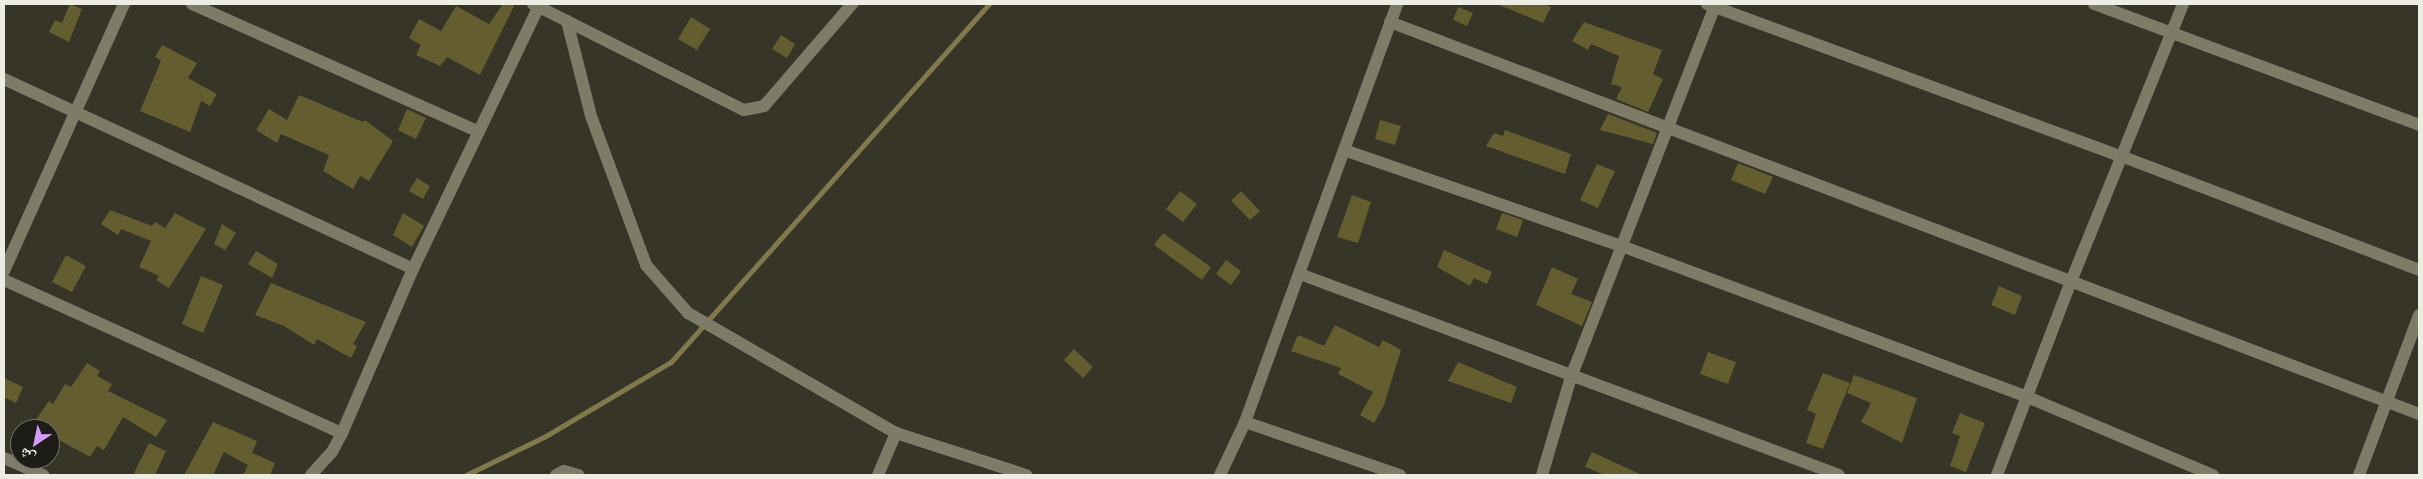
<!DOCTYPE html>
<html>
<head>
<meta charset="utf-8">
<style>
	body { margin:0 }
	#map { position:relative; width:2423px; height:479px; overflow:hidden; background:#373528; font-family:"Open Sans","Noto Naskh Arabic",sans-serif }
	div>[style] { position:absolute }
	.stream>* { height:5px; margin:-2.5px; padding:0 2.5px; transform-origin:2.5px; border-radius:2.5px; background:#81794b }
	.building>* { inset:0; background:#645d2f }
	.minor>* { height:12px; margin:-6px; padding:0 6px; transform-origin:6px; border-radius:6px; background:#7e7b67 }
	span { translate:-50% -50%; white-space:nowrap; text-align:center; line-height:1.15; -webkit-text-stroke:4px #1d1c16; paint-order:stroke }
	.frame { position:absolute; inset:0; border:5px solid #eeede4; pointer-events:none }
	.north { position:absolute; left:10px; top:419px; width:50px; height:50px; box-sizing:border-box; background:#1d1c16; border:1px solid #717068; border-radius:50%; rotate:214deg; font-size:14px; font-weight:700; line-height:20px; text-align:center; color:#eeede4 }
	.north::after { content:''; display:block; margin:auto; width:18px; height:22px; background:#d49cfb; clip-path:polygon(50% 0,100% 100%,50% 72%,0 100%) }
</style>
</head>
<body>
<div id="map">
	<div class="stream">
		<i style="left:466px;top:475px;width:87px;rotate:-26deg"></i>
		<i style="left:544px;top:437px;width:147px;rotate:-30.6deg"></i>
		<i style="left:671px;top:362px;width:479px;rotate:-48.4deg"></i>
	</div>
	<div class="building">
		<i style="clip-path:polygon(70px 4px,82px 9px,69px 42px,49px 32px,55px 20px,62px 23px)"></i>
		<i style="clip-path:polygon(503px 4px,515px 4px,480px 75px,447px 57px,440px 66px,416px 55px,421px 45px,409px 38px,419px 19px,441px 31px,456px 6px,489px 24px)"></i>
		<i style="clip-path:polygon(1497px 4px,1543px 4px,1551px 7px,1543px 23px)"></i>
		<i style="clip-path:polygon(1458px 7px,1473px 13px,1467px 26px,1453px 20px)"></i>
		<i style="clip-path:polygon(691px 17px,710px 29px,697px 50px,678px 39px)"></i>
		<i style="clip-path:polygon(1584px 22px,1662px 50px,1653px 74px,1663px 79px,1648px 112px,1616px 99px,1622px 87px,1611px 84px,1619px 56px,1591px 44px,1588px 50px,1572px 41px)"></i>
		<i style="clip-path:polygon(781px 35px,795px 44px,787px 58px,772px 49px)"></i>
		<i style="clip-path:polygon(162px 45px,197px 63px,188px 78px,217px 94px,210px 106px,201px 101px,190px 132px,140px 111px,161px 61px,155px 57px)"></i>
		<i style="clip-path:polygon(299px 95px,363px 122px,365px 120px,393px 141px,369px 181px,360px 176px,353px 189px,323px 171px,329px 155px,281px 134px,277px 143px,256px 130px,269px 109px,287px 120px)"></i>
		<i style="clip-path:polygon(407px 109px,426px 118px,416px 139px,398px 130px)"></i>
		<i style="clip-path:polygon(1608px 114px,1657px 133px,1653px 144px,1600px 130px)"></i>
		<i style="clip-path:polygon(1380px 120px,1401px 126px,1395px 145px,1375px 139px)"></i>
		<i style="clip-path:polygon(1505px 130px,1571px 154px,1565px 174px,1486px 146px,1494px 133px,1503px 136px)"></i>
		<i style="clip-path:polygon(1738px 163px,1773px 177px,1765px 194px,1731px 180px)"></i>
		<i style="clip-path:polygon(1597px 164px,1615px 171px,1598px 208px,1580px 200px)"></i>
		<i style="clip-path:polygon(417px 178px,430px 186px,423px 199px,409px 191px)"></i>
		<i style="clip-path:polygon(1180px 191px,1197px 204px,1183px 222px,1166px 209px)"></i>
		<i style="clip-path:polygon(1241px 191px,1260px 211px,1250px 220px,1231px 201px)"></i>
		<i style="clip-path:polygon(1352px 195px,1371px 202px,1358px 243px,1337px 237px)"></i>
		<i style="clip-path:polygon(110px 210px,152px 226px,155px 222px,165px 228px,175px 213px,206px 229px,169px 288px,156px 280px,159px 276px,139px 267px,151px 241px,121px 229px,118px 235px,101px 224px)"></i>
		<i style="clip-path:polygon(403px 213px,424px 226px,412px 247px,393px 235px)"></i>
		<i style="clip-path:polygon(1502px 213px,1523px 220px,1517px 237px,1496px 229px)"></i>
		<i style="clip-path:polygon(222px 224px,236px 233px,225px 250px,214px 244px)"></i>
		<i style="clip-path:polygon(1163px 233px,1211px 267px,1202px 280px,1154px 245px)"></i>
		<i style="clip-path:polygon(1444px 250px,1492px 272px,1487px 284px,1474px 278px,1470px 286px,1437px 267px)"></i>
		<i style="clip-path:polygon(256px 251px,278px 264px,272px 278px,248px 264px)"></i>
		<i style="clip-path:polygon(66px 255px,86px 266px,72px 292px,52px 282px)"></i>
		<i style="clip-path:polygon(1226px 260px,1241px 271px,1231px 285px,1216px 274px)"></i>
		<i style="clip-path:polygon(1552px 267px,1578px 279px,1571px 294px,1592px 302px,1582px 326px,1536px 305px)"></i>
		<i style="clip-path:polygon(201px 276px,223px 285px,203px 333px,182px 324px)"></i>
		<i style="clip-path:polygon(271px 283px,366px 322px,353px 344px,357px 346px,351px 358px,317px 339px,314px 345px,284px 326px,255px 315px)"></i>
		<i style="clip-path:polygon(1999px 286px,2022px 296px,2015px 315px,1991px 305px)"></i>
		<i style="clip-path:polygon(1335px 325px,1379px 347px,1383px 340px,1401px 350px,1384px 405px,1374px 423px,1360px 415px,1373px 392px,1338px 374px,1341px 368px,1291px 351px,1298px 335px,1324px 346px)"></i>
		<i style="clip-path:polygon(1074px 349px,1093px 367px,1083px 378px,1064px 360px)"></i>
		<i style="clip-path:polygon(1708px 352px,1736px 362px,1728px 384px,1700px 374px)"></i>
		<i style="clip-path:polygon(1458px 362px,1517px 387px,1511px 403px,1448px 381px)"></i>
		<i style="clip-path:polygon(87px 363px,100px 371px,97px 376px,112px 384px,108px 391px,167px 420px,156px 437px,123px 417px,104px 450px,97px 446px,90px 457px,50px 435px,50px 429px,32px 425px,49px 401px,53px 404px,65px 384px,71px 387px)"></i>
		<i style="clip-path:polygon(1823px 373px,1850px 383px,1823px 449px,1806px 443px,1816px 414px,1807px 410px)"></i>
		<i style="clip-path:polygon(1854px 375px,1917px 398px,1902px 443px,1861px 422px,1871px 403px,1847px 393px)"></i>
		<i style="clip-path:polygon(4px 378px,23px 387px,16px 403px,4px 397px)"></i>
		<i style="clip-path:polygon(1960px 413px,1985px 423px,1966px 472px,1950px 466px,1960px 436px,1952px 433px)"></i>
		<i style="clip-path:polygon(213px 422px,257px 441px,252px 453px,275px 463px,270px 475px,243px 475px,248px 465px,224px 452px,213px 475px,184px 475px)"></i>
		<i style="clip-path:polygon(149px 443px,166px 451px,155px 475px,133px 475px)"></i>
		<i style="clip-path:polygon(1592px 452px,1642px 475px,1605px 475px,1585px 467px)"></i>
	</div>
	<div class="minor">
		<i style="left:192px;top:4px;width:314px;rotate:24deg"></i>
		<i style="left:533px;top:4px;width:236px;rotate:26.7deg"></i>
		<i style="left:744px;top:110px;width:20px;rotate:-11deg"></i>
		<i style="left:764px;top:106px;width:135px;rotate:-49.2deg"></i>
		<i style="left:1707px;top:4px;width:441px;rotate:20.2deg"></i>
		<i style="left:2121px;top:156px;width:319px;rotate:20.9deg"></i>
		<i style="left:2094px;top:4px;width:347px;rotate:20.4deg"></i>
		<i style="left:567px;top:21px;width:98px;rotate:75.8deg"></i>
		<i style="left:591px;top:116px;width:159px;rotate:69.7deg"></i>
		<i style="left:646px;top:265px;width:64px;rotate:48.8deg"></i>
		<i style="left:688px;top:313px;width:240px;rotate:30deg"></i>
		<i style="left:896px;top:433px;width:137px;rotate:17.9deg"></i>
		<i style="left:1390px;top:22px;width:1101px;rotate:20.85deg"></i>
		<i style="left:4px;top:79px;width:451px;rotate:24.9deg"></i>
		<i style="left:1344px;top:150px;width:291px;rotate:19.1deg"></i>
		<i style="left:1619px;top:245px;width:435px;rotate:20.4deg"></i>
		<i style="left:2027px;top:397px;width:202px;rotate:22.8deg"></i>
		<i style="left:4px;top:271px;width:293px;rotate:-65.8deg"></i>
		<i style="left:1300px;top:274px;width:575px;rotate:20.45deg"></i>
		<i style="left:4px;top:280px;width:371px;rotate:24.4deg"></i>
		<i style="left:1245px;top:422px;width:164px;rotate:18.9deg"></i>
		<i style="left:4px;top:458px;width:43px;rotate:23.6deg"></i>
		<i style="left:311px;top:475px;width:31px;rotate:-48deg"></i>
		<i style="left:332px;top:452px;width:21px;rotate:-62deg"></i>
		<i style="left:342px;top:433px;width:179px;rotate:-66.6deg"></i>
		<i style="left:413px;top:269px;width:294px;rotate:-64.4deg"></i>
		<i style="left:556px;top:475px;width:9px;rotate:-27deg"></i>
		<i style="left:564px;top:471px;width:15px;rotate:16deg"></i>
		<i style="left:878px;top:475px;width:46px;rotate:-66.8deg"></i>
		<i style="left:1220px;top:475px;width:59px;rotate:-64.7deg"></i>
		<i style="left:1245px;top:422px;width:445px;rotate:-70deg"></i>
		<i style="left:1542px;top:475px;width:102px;rotate:-73.5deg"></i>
		<i style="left:1571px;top:377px;width:400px;rotate:-68.8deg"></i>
		<i style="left:1997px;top:475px;width:210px;rotate:-69.1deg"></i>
		<i style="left:2072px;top:279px;width:297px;rotate:-68deg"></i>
		<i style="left:2359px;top:475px;width:171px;rotate:-69.4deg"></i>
	</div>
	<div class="frame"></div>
	<div class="north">ش</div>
</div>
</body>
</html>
